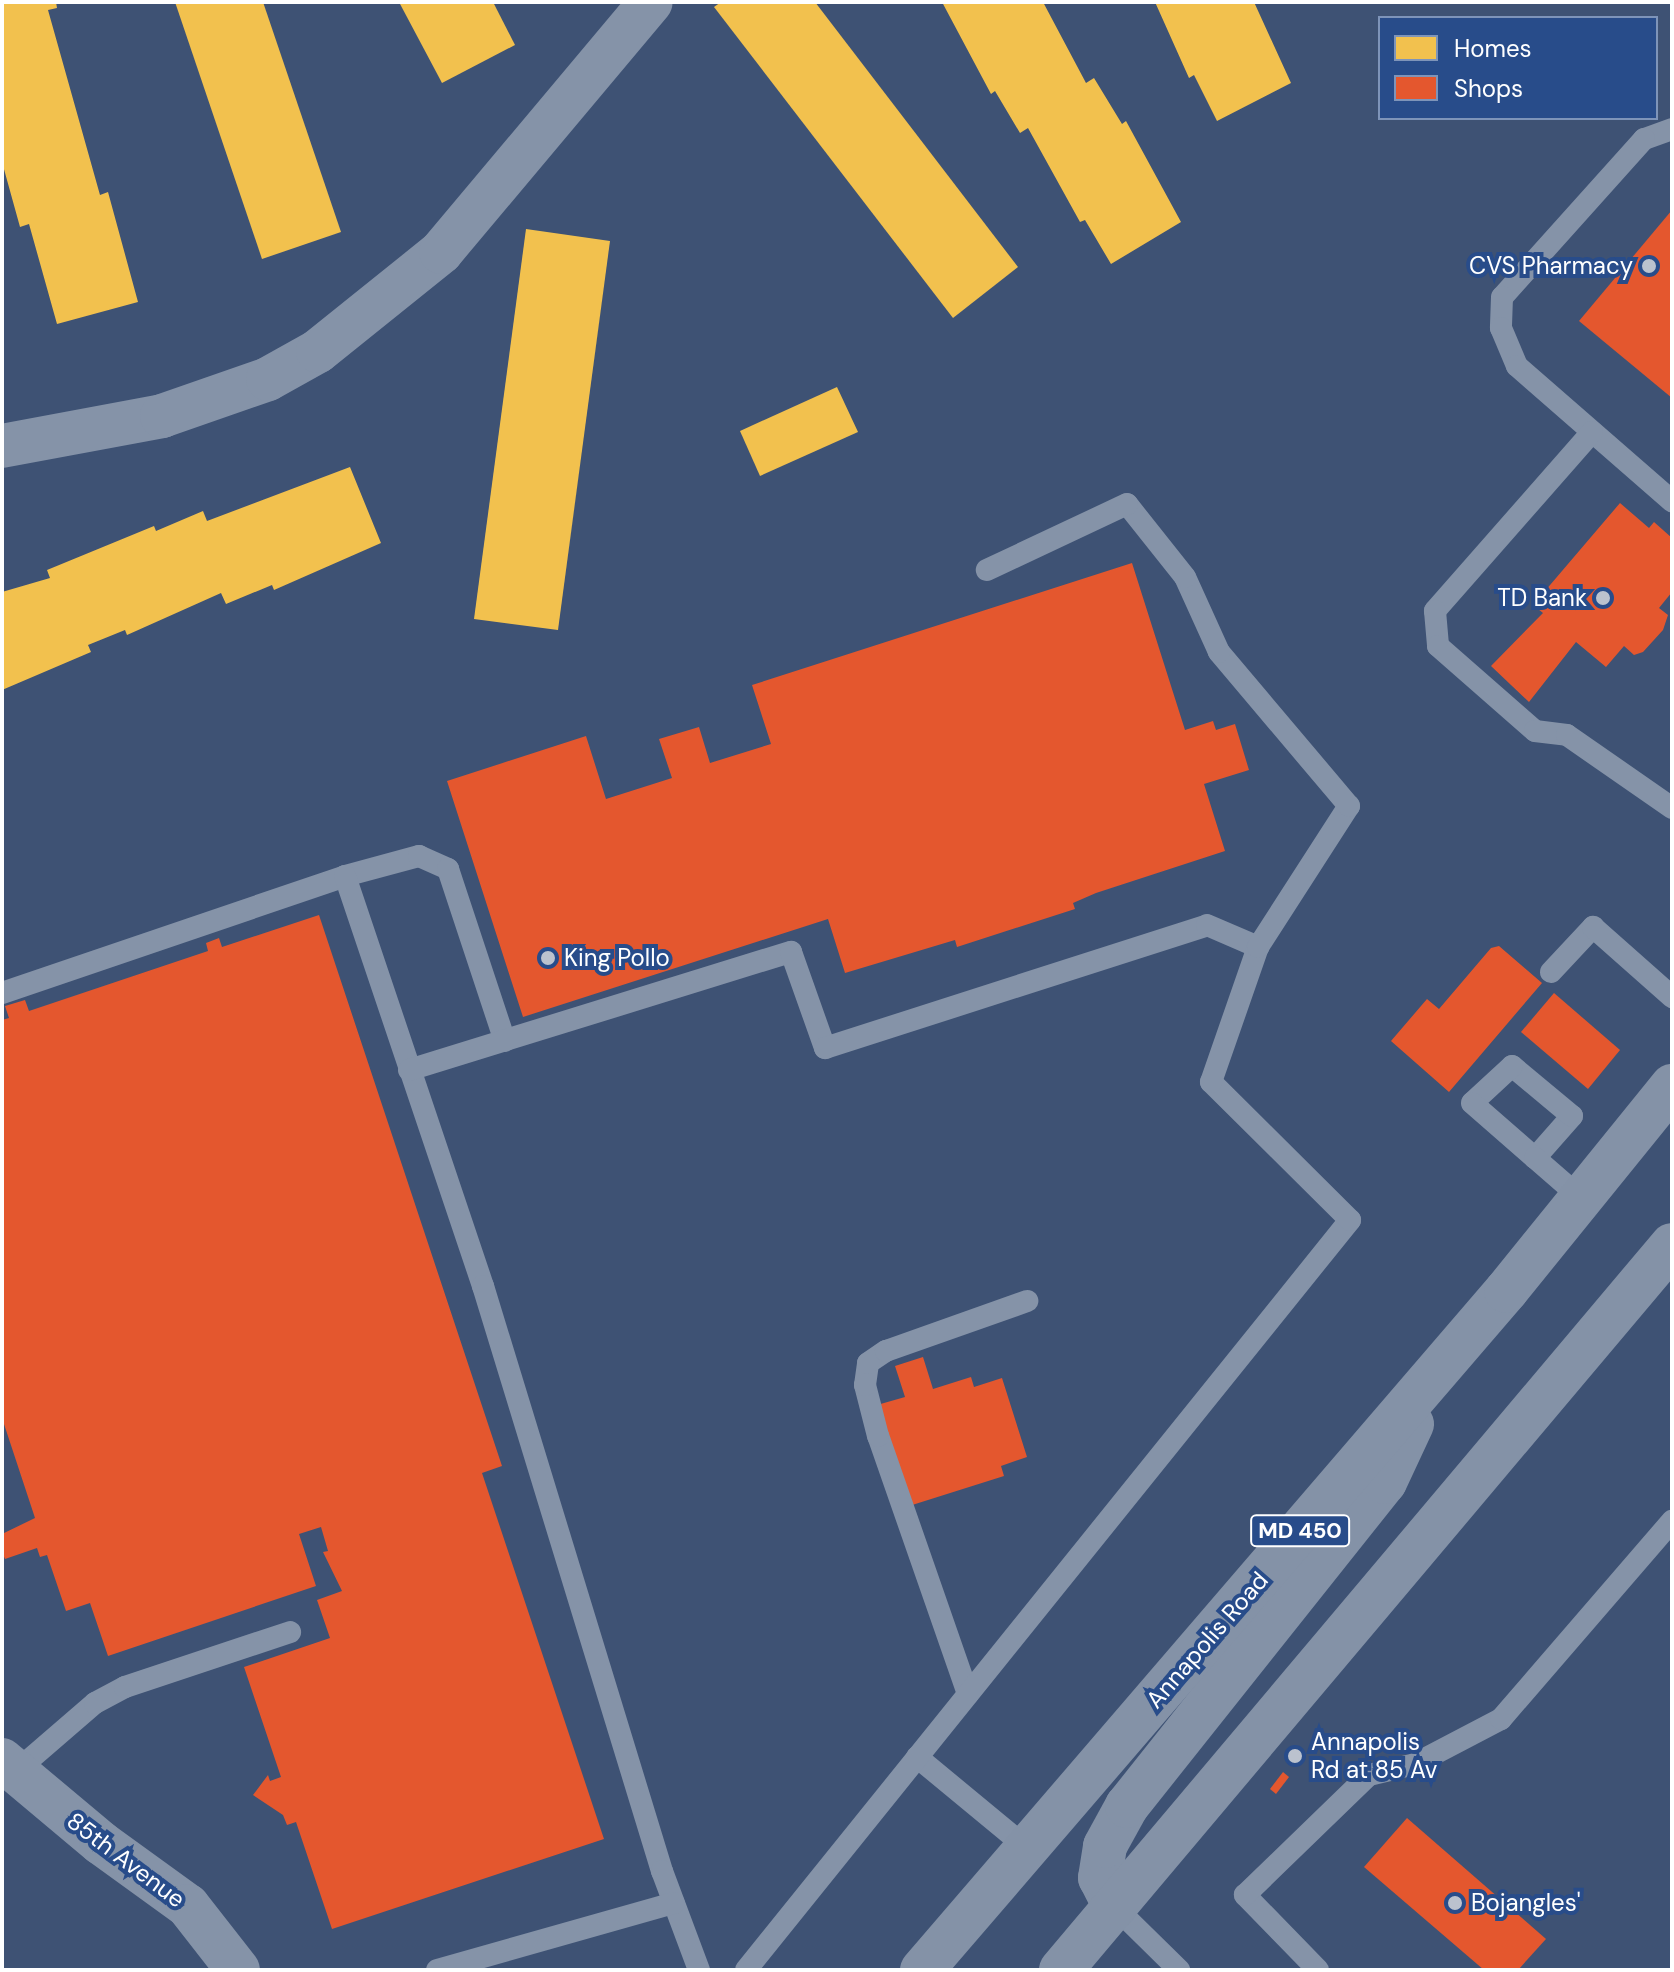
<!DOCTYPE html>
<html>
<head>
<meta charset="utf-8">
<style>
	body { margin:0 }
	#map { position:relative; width:1674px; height:1972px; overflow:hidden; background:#3e5274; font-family:"DM Sans",sans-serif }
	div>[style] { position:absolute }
	.homes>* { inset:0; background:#f2c14e }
	.shops>* { inset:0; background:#e4572e }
	.service>* { height:22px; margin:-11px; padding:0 11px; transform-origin:11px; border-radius:11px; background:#8593a8 }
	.minor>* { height:44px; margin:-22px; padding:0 22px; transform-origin:22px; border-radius:22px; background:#8593a8 }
	.tertiary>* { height:44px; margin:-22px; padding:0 22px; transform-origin:22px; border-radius:22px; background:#8593a8 }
	.primary>* { height:44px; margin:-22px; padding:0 22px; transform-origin:22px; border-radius:22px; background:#8492a7 }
	.dots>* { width:22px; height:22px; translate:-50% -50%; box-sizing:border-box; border:4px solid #284c8a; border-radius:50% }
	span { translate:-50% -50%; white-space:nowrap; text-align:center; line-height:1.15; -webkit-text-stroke:8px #284c8a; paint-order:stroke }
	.shield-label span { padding:2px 6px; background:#284c8a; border:2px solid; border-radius:6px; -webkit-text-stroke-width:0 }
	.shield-label { font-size:22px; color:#fff; font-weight:700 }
	.poi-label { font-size:24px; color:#fff }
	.right { translate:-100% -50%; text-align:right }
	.left { translate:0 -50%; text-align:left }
	.street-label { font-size:24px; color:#fff }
	.frame { position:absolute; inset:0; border:4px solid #fff; pointer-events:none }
	.legend { position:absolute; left:1378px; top:16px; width:280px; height:104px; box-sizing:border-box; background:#284c8a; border:2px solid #7e94b9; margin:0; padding:10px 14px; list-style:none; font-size:24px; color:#fff }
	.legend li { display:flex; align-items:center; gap:16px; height:40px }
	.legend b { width:40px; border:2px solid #7e94b9 }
</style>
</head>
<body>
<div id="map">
	<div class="homes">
		<i style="clip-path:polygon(2px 2px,56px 2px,57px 8px,48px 10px,100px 195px,108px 192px,138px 302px,57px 324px,29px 224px,20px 227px,2px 162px)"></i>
		<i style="clip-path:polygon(175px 2px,263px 2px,341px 232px,262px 259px)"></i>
		<i style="clip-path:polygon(399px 2px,493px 2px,515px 45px,442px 83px)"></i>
		<i style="clip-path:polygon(721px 2px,815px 2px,1018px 267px,953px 318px,714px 7px)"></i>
		<i style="clip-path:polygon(942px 2px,1043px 2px,1086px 83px,1094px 78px,1122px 124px,1126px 121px,1181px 222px,1111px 264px,1085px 220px,1080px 222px,1028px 128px,1020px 133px,995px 91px,991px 94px)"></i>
		<i style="clip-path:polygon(1155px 2px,1254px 2px,1291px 83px,1217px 121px,1194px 75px,1189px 78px)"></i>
		<i style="clip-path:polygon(526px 229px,610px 241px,558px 630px,474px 619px)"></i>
		<i style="clip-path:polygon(837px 387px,858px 432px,760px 476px,740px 431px)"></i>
		<i style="clip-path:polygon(350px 467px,381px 543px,274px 590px,272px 585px,226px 604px,221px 593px,127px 635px,125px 630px,88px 645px,91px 652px,2px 690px,2px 592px,50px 578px,47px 570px,154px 526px,156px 531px,203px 511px,207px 521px)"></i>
	</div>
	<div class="shops">
		<i style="clip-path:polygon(1672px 210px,1672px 398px,1579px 321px)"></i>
		<i style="clip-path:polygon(1620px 503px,1649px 528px,1654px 522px,1672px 538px,1672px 592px,1659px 608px,1668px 615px,1663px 630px,1643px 652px,1634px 655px,1624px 646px,1606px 667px,1576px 642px,1529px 702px,1491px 666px,1543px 613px,1533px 605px)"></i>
		<i style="clip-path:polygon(1132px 563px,1185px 730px,1213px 721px,1216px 730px,1235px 724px,1249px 770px,1204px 784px,1225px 851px,1096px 893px,1073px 903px,1075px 909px,957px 947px,955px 940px,845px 973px,828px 919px,523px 1017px,447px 781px,586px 736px,606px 799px,672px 778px,659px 739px,699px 727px,710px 763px,771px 744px,752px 685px)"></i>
		<i style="clip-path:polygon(319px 915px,502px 1466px,482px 1473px,604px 1839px,332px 1929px,296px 1822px,287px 1825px,283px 1815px,253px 1795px,268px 1775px,270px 1781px,281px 1777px,244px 1667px,330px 1638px,317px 1600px,342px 1591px,323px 1552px,328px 1551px,321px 1527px,299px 1534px,316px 1586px,108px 1656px,90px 1603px,66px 1611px,47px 1555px,40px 1557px,37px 1548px,5px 1559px,2px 1552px,2px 1534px,35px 1518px,2px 1418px,2px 1020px,9px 1018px,5px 1006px,25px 1000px,29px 1011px,208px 951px,206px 943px,219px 938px,222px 947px)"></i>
		<i style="clip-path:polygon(1499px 946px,1542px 983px,1449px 1092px,1391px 1041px,1427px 999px,1439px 1009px,1491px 948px)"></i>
		<i style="clip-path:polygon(1554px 993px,1620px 1050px,1588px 1089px,1521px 1032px)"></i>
		<i style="clip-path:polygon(923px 1357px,933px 1389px,971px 1377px,974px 1387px,1002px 1378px,1027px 1457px,1001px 1466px,1004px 1476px,909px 1506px,877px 1405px,905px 1397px,895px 1366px)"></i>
		<i style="clip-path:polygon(1283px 1772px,1289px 1777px,1276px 1794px,1270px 1789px)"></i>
		<i style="clip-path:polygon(1407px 1818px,1546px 1939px,1518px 1970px,1484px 1970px,1364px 1867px)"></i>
	</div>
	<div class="service">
		<i style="left:1672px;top:129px;width:30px;rotate:160deg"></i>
		<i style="left:1644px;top:139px;width:212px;rotate:131.9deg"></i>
		<i style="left:1502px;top:297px;width:31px;rotate:92deg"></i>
		<i style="left:1501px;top:328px;width:41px;rotate:67.2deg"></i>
		<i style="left:1517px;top:366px;width:206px;rotate:41.1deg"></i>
		<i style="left:1592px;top:432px;width:238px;rotate:131.3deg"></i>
		<i style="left:1435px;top:611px;width:35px;rotate:85deg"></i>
		<i style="left:1438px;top:646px;width:129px;rotate:41.2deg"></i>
		<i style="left:1535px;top:731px;width:32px;rotate:7deg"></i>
		<i style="left:1567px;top:735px;width:128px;rotate:34.8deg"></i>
		<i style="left:345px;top:876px;width:77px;rotate:-15.1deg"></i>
		<i style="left:419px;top:856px;width:32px;rotate:24deg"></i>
		<i style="left:448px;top:869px;width:181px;rotate:71.7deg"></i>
		<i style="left:1551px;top:972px;width:62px;rotate:-47deg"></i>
		<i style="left:1593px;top:927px;width:106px;rotate:41.5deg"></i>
		<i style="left:2px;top:993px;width:362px;rotate:-18.8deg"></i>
		<i style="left:345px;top:876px;width:433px;rotate:71.4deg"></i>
		<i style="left:483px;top:1286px;width:612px;rotate:72.99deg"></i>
		<i style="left:662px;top:1871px;width:106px;rotate:69.5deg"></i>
		<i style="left:409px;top:1070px;width:400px;rotate:-17.2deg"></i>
		<i style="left:791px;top:952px;width:102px;rotate:70.5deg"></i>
		<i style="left:825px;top:1048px;width:401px;rotate:-17.8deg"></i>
		<i style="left:1207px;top:925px;width:56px;rotate:23.3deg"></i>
		<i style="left:1535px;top:1158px;width:56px;rotate:-48.6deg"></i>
		<i style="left:1572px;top:1116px;width:78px;rotate:-140.2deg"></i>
		<i style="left:1512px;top:1066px;width:54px;rotate:137.2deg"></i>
		<i style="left:1472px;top:1103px;width:84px;rotate:41.1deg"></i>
		<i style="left:1535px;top:1158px;width:61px;rotate:41deg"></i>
		<i style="left:968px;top:1694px;width:273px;rotate:-109.2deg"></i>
		<i style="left:878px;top:1436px;width:53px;rotate:-104.3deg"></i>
		<i style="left:865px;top:1385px;width:22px;rotate:-82deg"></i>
		<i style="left:868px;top:1363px;width:22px;rotate:-34deg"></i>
		<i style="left:886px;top:1351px;width:150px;rotate:-19.5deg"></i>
		<i style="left:917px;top:1757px;width:143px;rotate:39.6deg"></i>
		<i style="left:15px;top:1772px;width:106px;rotate:-40.8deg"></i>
		<i style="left:95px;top:1703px;width:34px;rotate:-28deg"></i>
		<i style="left:125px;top:1687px;width:174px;rotate:-18.4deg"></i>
		<i style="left:1115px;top:1907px;width:90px;rotate:44.5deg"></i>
		<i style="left:437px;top:1970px;width:246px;rotate:-15.8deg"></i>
		<i style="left:746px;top:1970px;width:963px;rotate:-51.15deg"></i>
		<i style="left:1350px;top:1220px;width:196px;rotate:-135.2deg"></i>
		<i style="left:1211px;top:1082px;width:143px;rotate:-70.8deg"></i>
		<i style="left:1258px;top:947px;width:168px;rotate:-57.2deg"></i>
		<i style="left:1349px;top:806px;width:202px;rotate:-130.2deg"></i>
		<i style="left:1219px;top:652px;width:82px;rotate:-114.4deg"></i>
		<i style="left:1185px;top:577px;width:93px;rotate:-128.5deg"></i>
		<i style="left:1127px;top:504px;width:155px;rotate:154.8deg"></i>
		<i style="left:1318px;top:1970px;width:105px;rotate:-134.2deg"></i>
		<i style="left:1245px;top:1895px;width:173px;rotate:-44.1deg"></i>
		<i style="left:1369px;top:1775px;width:47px;rotate:-13.4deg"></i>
		<i style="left:1415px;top:1764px;width:97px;rotate:-27.6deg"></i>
		<i style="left:1501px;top:1719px;width:262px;rotate:-49.2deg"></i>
	</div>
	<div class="minor">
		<i style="left:2px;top:446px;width:163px;rotate:-10.6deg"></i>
		<i style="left:162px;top:416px;width:112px;rotate:-19.2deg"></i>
		<i style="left:268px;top:379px;width:57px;rotate:-29.2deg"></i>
		<i style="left:318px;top:351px;width:158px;rotate:-38.8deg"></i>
		<i style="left:441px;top:252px;width:326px;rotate:-50deg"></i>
	</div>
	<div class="tertiary">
		<i style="left:2px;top:1760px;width:129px;rotate:40deg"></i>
		<i style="left:101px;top:1843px;width:107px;rotate:35.9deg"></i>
		<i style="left:188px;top:1906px;width:81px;rotate:52deg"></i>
	</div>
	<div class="primary">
		<i style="left:1115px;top:1907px;width:33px;rotate:-117deg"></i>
		<i style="left:1100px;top:1878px;width:32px;rotate:-81deg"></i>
		<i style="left:1105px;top:1846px;width:46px;rotate:-61.2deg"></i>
		<i style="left:1127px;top:1806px;width:414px;rotate:-51.5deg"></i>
		<i style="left:1385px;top:1482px;width:64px;rotate:-65deg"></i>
		<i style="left:922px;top:1970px;width:896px;rotate:-49.3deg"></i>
		<i style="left:1506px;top:1291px;width:264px;rotate:-51deg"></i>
		<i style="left:1061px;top:1970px;width:948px;rotate:-49.88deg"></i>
	</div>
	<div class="dots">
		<i style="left:1649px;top:266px;background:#bbc2ce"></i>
		<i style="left:1603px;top:598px;background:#bbc2ce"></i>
		<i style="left:548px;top:958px;background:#bbc2ce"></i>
		<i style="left:1295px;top:1756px;background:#bbc2ce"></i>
		<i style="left:1455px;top:1903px;background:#bbc2ce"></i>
	</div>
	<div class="shield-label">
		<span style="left:1300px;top:1531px">MD 450</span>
	</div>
	<div class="poi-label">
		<span class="right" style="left:1633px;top:266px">CVS Pharmacy</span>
		<span class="right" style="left:1587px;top:598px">TD Bank</span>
		<span class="left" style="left:564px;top:958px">King Pollo</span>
		<span class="left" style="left:1311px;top:1756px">Annapolis<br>Rd at 85 Av</span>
		<span class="left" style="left:1471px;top:1903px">Bojangles'</span>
	</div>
	<div class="street-label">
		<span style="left:1207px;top:1640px;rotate:-49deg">Annapolis Road</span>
		<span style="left:126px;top:1860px;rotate:37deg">85th Avenue</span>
	</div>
	<div class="frame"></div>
	<ul class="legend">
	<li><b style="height:22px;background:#f2c14e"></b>Homes</li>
	<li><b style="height:22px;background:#e4572e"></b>Shops</li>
	</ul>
</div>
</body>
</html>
